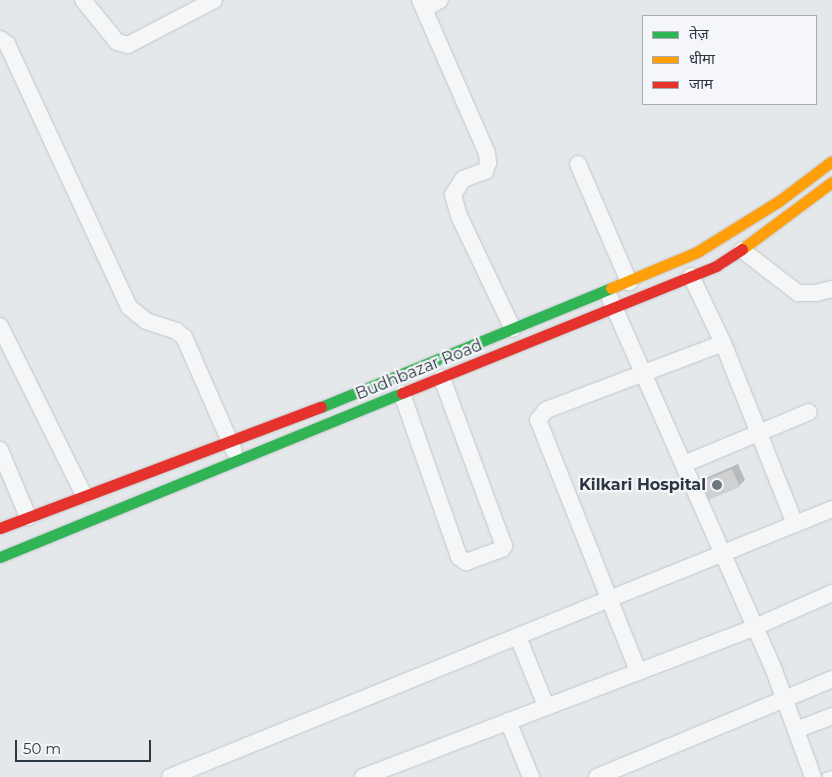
<!DOCTYPE html>
<html>
<head>
<meta charset="utf-8">
<style>
	body { margin:0 }
	#map { position:relative; width:832px; height:777px; overflow:hidden; background:#e5e8ea; font-family:Montserrat,"Noto Sans Devanagari",sans-serif }
	div>[style] { position:absolute }
	.shadow>* { inset:0; background:#0003 }
	.building>* { inset:0; background:#ced0d2 }
	.roads { filter:drop-shadow(0 0 1px #c3c6c8) drop-shadow(0 0 1px #c3c6c8) }
	.lane>* { height:9px; margin:-4.5px; padding:0 4.5px; transform-origin:4.5px; border-radius:4.5px; background:#f5f6f7 }
	.street>* { height:16px; margin:-8px; padding:0 8px; transform-origin:8px; border-radius:8px; background:#f5f6f7 }
	.fast>* { height:11px; margin:-5.5px; padding:0 5.5px; transform-origin:5.5px; border-radius:5.5px; background:#30b455 }
	.slow>* { height:11px; margin:-5.5px; padding:0 5.5px; transform-origin:5.5px; border-radius:5.5px; background:#ff9f0a }
	.jam>* { height:11px; margin:-5.5px; padding:0 5.5px; transform-origin:5.5px; border-radius:5.5px; background:#e5322d }
	.dots>* { width:14px; height:14px; translate:-50% -50%; box-sizing:border-box; border:2px solid #f4f6f9; border-radius:50% }
	span { translate:-50% -50%; white-space:nowrap; text-align:center; line-height:1.15; -webkit-text-stroke:4.5px #f4f6f9; paint-order:stroke }
	.street-label { font-size:16px; color:#2c3743 }
	.poi-label { font-size:16px; color:#2c3743; font-weight:700 }
	.right { translate:-100% -50%; text-align:right }
	.legend { position:absolute; left:642px; top:15px; width:175px; height:90px; box-sizing:border-box; background:#f4f6f9; border:1px solid #a4aab0; margin:0; padding:6px 9px; list-style:none; font-size:15px; color:#2c3743 }
	.legend li { display:flex; align-items:center; gap:10px; height:25px }
	.legend b { width:25px; border:1px solid #a4aab0 }
	.scale { position:absolute; left:15px; top:740px; width:136px; height:22px; box-sizing:border-box; border:2px solid #2c3743; border-top:0; padding-left:6px; font-size:15px; line-height:18px; white-space:nowrap; color:#2c3743; -webkit-text-stroke:4px #f4f6f9; paint-order:stroke }
</style>
</head>
<body>
<div id="map">
	<div class="shadow">
		<i style="clip-path:polygon(738px 464px,745px 480px,739px 486px,700px 484px,706px 478px)"></i>
	</div>
	<div class="building">
		<i style="clip-path:polygon(732px 469px,740px 487px,706px 501px,699px 483px)"></i>
	</div>
	<div class="roads">
		<div class="lane">
			<i style="left:826px;top:777px;width:6px;rotate:-18deg"></i>
		</div>
		<div class="street">
			<i style="left:83px;top:0;width:54px;rotate:51deg"></i>
			<i style="left:117px;top:42px;width:11px;rotate:15deg"></i>
			<i style="left:128px;top:45px;width:97px;rotate:-27.6deg"></i>
			<i style="left:420px;top:0;width:167px;rotate:66.4deg"></i>
			<i style="left:487px;top:153px;width:10px;rotate:84deg"></i>
			<i style="left:488px;top:163px;width:9px;rotate:111deg"></i>
			<i style="left:485px;top:171px;width:23px;rotate:160deg"></i>
			<i style="left:463px;top:179px;width:19px;rotate:122deg"></i>
			<i style="left:453px;top:195px;width:22px;rotate:74deg"></i>
			<i style="left:459px;top:216px;width:125px;rotate:64.5deg"></i>
			<i style="left:426px;top:8px;width:16px;rotate:-30deg"></i>
			<i style="left:0;top:39px;width:9px;rotate:36deg"></i>
			<i style="left:7px;top:44px;width:290px;rotate:65.1deg"></i>
			<i style="left:129px;top:307px;width:22px;rotate:39deg"></i>
			<i style="left:146px;top:321px;width:32px;rotate:18deg"></i>
			<i style="left:176px;top:331px;width:10px;rotate:37deg"></i>
			<i style="left:184px;top:337px;width:124px;rotate:66.3deg"></i>
			<i style="left:578px;top:164px;width:129px;rotate:66.6deg"></i>
			<i style="left:742px;top:250px;width:71px;rotate:37.5deg"></i>
			<i style="left:798px;top:293px;width:18px"></i>
			<i style="left:816px;top:293px;width:16px;rotate:-14deg"></i>
			<i style="left:691px;top:276px;width:74px;rotate:64.5deg"></i>
			<i style="left:723px;top:343px;width:195px;rotate:68.3deg"></i>
			<i style="left:610px;top:298px;width:401px;rotate:66.2deg"></i>
			<i style="left:772px;top:665px;width:119px;rotate:69.9deg"></i>
			<i style="left:0;top:326px;width:189px;rotate:63.6deg"></i>
			<i style="left:402px;top:394px;width:173px;rotate:70.7deg"></i>
			<i style="left:459px;top:557px;width:9px;rotate:36deg"></i>
			<i style="left:466px;top:562px;width:38px;rotate:-20deg"></i>
			<i style="left:502px;top:549px;width:4px;rotate:-56deg"></i>
			<i style="left:504px;top:546px;width:179px;rotate:-110.3deg"></i>
			<i style="left:0;top:450px;width:73px;rotate:67.3deg"></i>
			<i style="left:684px;top:464px;width:135px;rotate:-22.6deg"></i>
			<i style="left:518px;top:637px;width:74px;rotate:67.9deg"></i>
			<i style="left:638px;top:671px;width:270px;rotate:-111.7deg"></i>
			<i style="left:538px;top:420px;width:13px;rotate:-51deg"></i>
			<i style="left:546px;top:410px;width:189px;rotate:-20.7deg"></i>
			<i style="left:508px;top:721px;width:61px;rotate:67.7deg"></i>
			<i style="left:796px;top:730px;width:39px;rotate:-21deg"></i>
			<i style="left:170px;top:777px;width:714px;rotate:-22.04deg"></i>
			<i style="left:363px;top:777px;width:420px;rotate:-20.9deg"></i>
			<i style="left:755px;top:627px;width:84px;rotate:-23.8deg"></i>
			<i style="left:597px;top:777px;width:255px;rotate:-22.6deg"></i>
		</div>
		<div class="fast">
			<i style="left:321px;top:407px;width:313px;rotate:-22.3deg"></i>
			<i style="left:0;top:557px;width:434px;rotate:-22.2deg"></i>
		</div>
		<div class="slow">
			<i style="left:742px;top:249px;width:112px;rotate:-36.7deg"></i>
			<i style="left:611px;top:288px;width:93px;rotate:-22.7deg"></i>
			<i style="left:697px;top:252px;width:97px;rotate:-31.9deg"></i>
			<i style="left:779px;top:201px;width:66px;rotate:-37deg"></i>
		</div>
		<div class="jam">
			<i style="left:402px;top:393px;width:339px;rotate:-22deg"></i>
			<i style="left:716px;top:266px;width:31px;rotate:-33deg"></i>
			<i style="left:0;top:528px;width:343px;rotate:-20.7deg"></i>
		</div>
	</div>
	<div class="dots">
		<i style="left:717px;top:485px;background:#6d757d"></i>
	</div>
	<div class="street-label">
		<span style="left:419px;top:370px;rotate:-22deg">Budhbazar Road</span>
	</div>
	<div class="poi-label">
		<span class="right" style="left:706px;top:485px">Kilkari Hospital</span>
	</div>
	<ul class="legend">
	<li><b style="height:6px;background:#30b455"></b>तेज़</li>
	<li><b style="height:6px;background:#ff9f0a"></b>धीमा</li>
	<li><b style="height:6px;background:#e5322d"></b>जाम</li>
	</ul>
	<div class="scale">50 m</div>
</div>
</body>
</html>
